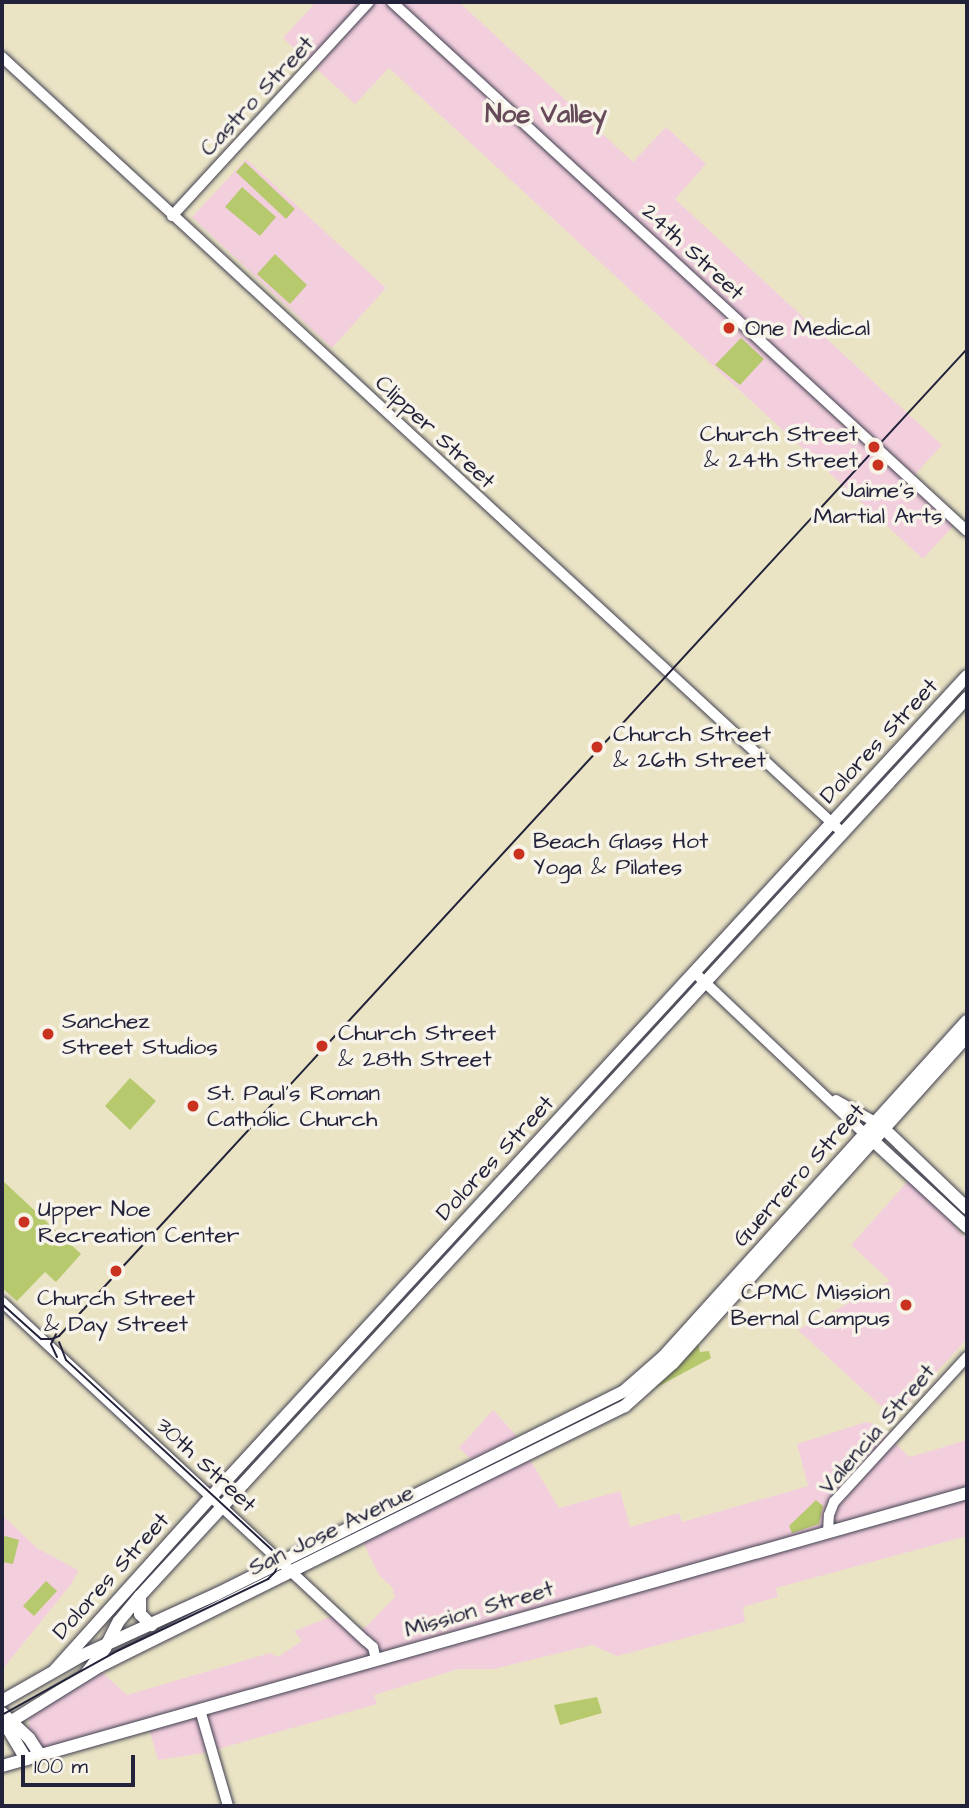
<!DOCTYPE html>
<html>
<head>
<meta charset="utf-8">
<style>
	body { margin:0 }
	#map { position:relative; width:969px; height:1808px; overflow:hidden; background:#eae4c5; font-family:"Architects Daughter",sans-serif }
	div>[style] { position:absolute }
	.built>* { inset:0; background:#f3cfde }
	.green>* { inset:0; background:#b6c96d }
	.roads { filter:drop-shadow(0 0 2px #403f50) drop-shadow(0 0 2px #403f50) }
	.minor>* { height:10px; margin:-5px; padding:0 5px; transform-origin:5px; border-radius:5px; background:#fff }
	.major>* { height:12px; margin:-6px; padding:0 6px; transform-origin:6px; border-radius:6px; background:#fff }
	.tram>* { height:2px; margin:-1px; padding:0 1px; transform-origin:1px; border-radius:1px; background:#22223b }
	.dots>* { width:19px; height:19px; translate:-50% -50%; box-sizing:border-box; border:4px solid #f7f3e8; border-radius:50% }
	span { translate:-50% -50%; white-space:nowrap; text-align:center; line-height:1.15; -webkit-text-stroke:7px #f7f3e8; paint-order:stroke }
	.street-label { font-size:23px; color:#22223b }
	.poi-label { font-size:23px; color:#22223b }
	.left { translate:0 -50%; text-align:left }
	.right { translate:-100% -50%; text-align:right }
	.quarter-label { font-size:26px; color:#674a59; font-weight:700 }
	.frame { position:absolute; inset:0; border:4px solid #22223b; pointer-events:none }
	.scale { position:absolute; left:21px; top:1755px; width:114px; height:32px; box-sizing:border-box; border:4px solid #22223b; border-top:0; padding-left:9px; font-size:21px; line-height:24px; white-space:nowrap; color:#22223b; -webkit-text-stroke:5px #f7f3e8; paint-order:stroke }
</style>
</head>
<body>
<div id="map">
	<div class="built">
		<i style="clip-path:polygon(316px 2px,459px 2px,633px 162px,666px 127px,706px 164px,675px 199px,942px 445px,909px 481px,955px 524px,923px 559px,389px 68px,355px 104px,283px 38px)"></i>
		<i style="clip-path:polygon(246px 159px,386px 288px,332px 348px,192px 217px)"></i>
		<i style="clip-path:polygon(908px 1181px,951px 1221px,967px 1241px,967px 1339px,904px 1407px,888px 1408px,881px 1406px,798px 1330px,890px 1281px,851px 1245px)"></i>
		<i style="clip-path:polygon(493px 1410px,514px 1433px,559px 1508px,620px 1491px,630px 1527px,679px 1513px,682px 1522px,808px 1486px,797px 1444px,866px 1422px,874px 1424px,910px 1457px,967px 1440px,967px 1536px,776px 1588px,778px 1597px,743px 1607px,745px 1622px,617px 1656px,592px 1645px,494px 1669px,458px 1669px,374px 1695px,377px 1704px,204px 1753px,158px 1760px,148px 1725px,40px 1755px,29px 1738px,29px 1719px,34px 1706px,97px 1668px,127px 1695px,270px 1653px,278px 1657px,302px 1641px,294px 1631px,338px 1614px,358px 1633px,367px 1626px,395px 1597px,392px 1587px,379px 1575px,361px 1538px,488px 1475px,459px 1448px)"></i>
		<i style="clip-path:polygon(2px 1515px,37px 1548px,78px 1570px,72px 1583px,2px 1670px)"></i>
	</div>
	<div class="green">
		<i style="clip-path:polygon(245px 162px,295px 209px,286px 219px,236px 172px)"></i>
		<i style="clip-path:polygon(242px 187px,276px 217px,260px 236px,225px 207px)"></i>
		<i style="clip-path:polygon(275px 254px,307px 285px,290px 304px,257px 274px)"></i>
		<i style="clip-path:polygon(741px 338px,764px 359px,740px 385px,715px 365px)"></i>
		<i style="clip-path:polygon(130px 1078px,156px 1101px,130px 1130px,105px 1106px)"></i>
		<i style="clip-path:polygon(2px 1180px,81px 1254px,56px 1282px,45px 1272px,17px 1301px,2px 1288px)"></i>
		<i style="clip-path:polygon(698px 1343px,700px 1352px,709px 1351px,711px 1358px,650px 1391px)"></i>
		<i style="clip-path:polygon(816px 1500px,823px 1506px,819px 1524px,792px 1533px,789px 1526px)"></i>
		<i style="clip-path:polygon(5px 1536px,19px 1540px,13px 1564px,2px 1562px,2px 1538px)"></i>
		<i style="clip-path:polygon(46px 1581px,57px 1591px,34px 1616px,23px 1606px)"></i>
		<i style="clip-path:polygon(597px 1697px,602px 1713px,560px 1725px,554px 1705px)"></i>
	</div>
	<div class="roads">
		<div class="minor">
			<i style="left:392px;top:2px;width:781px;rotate:42.61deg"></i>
			<i style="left:2px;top:57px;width:1144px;rotate:42.7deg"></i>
			<i style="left:172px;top:216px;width:291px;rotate:-47.4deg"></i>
			<i style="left:694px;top:972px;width:236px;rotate:43.5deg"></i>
			<i style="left:836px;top:1100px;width:45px;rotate:29.4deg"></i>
			<i style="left:2px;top:1302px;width:497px;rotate:43deg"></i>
			<i style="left:366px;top:1641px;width:9px;rotate:41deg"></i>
			<i style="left:373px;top:1647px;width:13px;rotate:77deg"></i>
			<i style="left:828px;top:1532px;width:17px;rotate:-87deg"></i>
			<i style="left:829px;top:1515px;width:14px;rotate:-69deg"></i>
			<i style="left:834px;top:1502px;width:197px;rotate:-47.5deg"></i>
			<i style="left:200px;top:1710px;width:100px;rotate:73.7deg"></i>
		</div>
		<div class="major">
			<i style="left:879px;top:1124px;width:122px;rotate:43.7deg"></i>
			<i style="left:869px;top:1137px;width:133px;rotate:42.6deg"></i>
			<i style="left:140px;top:1596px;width:18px;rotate:90deg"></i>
			<i style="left:140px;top:1614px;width:16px;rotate:45deg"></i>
			<i style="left:55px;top:1670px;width:232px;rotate:-48deg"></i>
			<i style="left:210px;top:1498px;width:1117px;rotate:-47.36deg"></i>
			<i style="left:85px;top:1675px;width:34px;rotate:-53deg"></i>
			<i style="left:105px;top:1648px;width:30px;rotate:-63deg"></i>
			<i style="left:119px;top:1621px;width:33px;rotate:-50deg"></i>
			<i style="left:140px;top:1596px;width:1221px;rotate:-47.36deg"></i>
			<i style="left:2px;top:1701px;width:93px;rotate:-29.6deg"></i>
			<i style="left:83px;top:1655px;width:147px;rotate:-24.5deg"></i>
			<i style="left:217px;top:1594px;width:455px;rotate:-26.5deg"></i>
			<i style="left:624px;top:1391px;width:52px;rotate:-41.1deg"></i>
			<i style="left:663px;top:1357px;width:453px;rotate:-47.9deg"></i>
			<i style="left:2px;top:1713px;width:37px;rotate:43deg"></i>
			<i style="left:29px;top:1738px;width:20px;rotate:57deg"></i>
			<i style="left:2px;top:1719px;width:47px;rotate:59deg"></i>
			<i style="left:2px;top:1727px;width:115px;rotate:-31.9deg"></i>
			<i style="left:100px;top:1666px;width:586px;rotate:-26.35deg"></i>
			<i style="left:625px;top:1406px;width:64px;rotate:-41.9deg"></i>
			<i style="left:673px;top:1363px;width:440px;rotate:-48deg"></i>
			<i style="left:2px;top:1766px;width:1003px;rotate:-15.8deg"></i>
		</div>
	</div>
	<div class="tram">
		<i style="left:2px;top:1304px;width:52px;rotate:41.9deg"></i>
		<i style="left:41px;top:1339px;width:11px"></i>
		<i style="left:52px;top:1339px;width:8px;rotate:-23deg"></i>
		<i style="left:59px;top:1336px;width:1341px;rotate:-47.39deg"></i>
		<i style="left:57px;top:1357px;width:14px;rotate:-115deg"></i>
		<i style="left:51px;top:1344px;width:13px;rotate:-63deg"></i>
		<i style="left:2px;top:1715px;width:129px;rotate:-29.1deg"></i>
		<i style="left:115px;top:1652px;width:170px;rotate:-25.5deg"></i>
		<i style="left:268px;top:1579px;width:10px;rotate:-45deg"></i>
		<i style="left:275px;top:1572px;width:9px;rotate:-69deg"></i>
		<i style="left:278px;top:1564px;width:15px;rotate:-113deg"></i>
		<i style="left:272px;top:1550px;width:280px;rotate:-137.3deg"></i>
		<i style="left:66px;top:1360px;width:19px;rotate:-111deg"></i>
	</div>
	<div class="dots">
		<i style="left:729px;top:328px;background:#c8321e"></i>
		<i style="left:874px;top:447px;background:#c8321e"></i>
		<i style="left:878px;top:465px;background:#c8321e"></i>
		<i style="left:597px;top:747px;background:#c8321e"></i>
		<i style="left:519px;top:854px;background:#c8321e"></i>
		<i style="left:48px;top:1034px;background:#c8321e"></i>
		<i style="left:322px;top:1046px;background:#c8321e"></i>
		<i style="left:193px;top:1106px;background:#c8321e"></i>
		<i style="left:24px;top:1222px;background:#c8321e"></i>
		<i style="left:116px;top:1271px;background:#c8321e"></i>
		<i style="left:906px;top:1305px;background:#c8321e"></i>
	</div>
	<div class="street-label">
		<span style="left:257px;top:96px;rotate:-47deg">Castro Street</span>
		<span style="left:693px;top:252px;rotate:43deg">24th Street</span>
		<span style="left:435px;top:432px;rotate:43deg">Clipper Street</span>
		<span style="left:879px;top:741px;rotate:-47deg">Dolores Street</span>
		<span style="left:495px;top:1158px;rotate:-47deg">Dolores Street</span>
		<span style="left:799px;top:1175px;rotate:-48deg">Guerrero Street</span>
		<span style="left:877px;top:1429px;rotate:-49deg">Valencia Street</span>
		<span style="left:206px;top:1465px;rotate:43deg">30th Street</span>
		<span style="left:331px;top:1530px;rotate:-26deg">San Jose Avenue</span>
		<span style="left:111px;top:1576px;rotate:-48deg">Dolores Street</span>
		<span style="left:479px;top:1609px;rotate:-16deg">Mission Street</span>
	</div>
	<div class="poi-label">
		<span class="left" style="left:745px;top:328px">One Medical</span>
		<span class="right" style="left:858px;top:447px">Church Street<br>&amp; 24th Street</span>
		<span style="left:878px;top:503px">Jaime's<br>Martial Arts</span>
		<span class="left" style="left:613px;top:747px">Church Street<br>&amp; 26th Street</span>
		<span class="left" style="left:533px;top:854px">Beach Glass Hot<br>Yoga &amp; Pilates</span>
		<span class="left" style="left:62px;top:1034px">Sanchez<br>Street Studios</span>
		<span class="left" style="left:338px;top:1046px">Church Street<br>&amp; 28th Street</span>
		<span class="left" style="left:207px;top:1106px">St. Paul's Roman<br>Catholic Church</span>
		<span class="left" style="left:38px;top:1222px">Upper Noe<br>Recreation Center</span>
		<span class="right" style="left:890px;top:1305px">CPMC Mission<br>Bernal Campus</span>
		<span style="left:116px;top:1311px">Church Street<br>&amp; Day Street</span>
	</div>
	<div class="quarter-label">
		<span style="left:546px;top:115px">Noe Valley</span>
	</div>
	<div class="frame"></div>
	<div class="scale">100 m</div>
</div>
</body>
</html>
